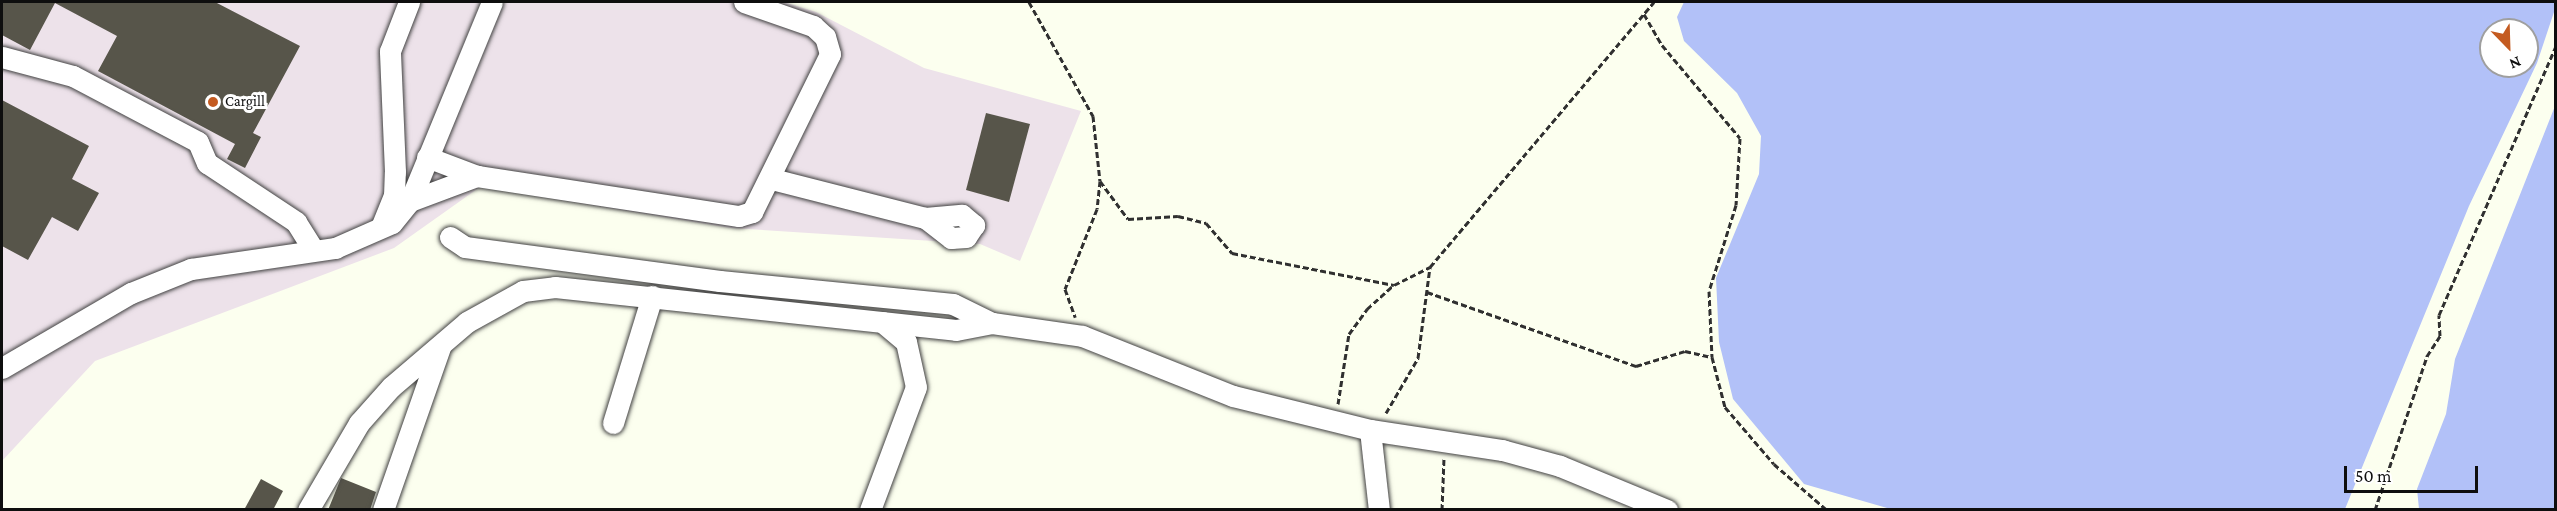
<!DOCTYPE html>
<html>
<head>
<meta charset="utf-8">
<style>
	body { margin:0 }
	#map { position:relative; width:2557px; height:511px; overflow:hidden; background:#fcffef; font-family:"Crimson Pro",serif }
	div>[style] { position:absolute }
	.industrial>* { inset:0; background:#ede2ea }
	.water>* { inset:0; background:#b2c1f8 }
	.building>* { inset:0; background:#57554a }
	.path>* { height:3px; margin-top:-1.5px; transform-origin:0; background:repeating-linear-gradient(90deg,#303030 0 6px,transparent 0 9px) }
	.roads { filter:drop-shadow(0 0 2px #414141) drop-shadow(0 0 2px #414141) }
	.minor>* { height:21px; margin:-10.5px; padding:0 10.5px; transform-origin:10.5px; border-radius:10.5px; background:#fff }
	.dots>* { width:16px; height:16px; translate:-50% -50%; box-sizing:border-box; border:3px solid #fff; border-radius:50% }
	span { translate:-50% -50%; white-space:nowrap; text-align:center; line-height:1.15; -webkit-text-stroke:6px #fff; paint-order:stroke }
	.poi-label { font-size:15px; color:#0e0e0e }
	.left { translate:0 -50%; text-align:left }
	.frame { position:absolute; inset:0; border:3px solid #0e0e0e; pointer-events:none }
	.north { position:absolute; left:2479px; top:18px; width:60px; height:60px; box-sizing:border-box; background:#fff; border:2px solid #9f9f9f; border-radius:50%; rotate:157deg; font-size:16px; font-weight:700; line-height:24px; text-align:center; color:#0e0e0e }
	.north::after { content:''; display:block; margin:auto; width:21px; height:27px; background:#c45b21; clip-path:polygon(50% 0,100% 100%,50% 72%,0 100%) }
	.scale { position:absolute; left:2344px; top:466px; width:134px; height:27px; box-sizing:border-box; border:3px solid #0e0e0e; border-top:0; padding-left:8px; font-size:18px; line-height:21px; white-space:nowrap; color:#0e0e0e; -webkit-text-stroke:4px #fff; paint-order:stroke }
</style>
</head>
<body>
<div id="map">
	<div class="industrial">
		<i style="clip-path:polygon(2px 2px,784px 2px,816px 12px,924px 68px,1081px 111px,1020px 261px,980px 244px,731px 228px,480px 187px,394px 248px,95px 361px,2px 461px)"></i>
	</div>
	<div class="water">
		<i style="clip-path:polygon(evenodd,1684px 2px,2555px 2px,2556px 6px,2537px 63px,2469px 206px,2345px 509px,1894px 510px,1804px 484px,1733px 399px,1719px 342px,1716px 278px,1759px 174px,1761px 136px,1737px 93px,1684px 41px,1677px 17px,1684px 2px,2491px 30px,2527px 30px,2527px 66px,2491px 66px,2491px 30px)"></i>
		<i style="clip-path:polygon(2555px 106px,2555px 509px,2419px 509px,2417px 489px,2446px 414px,2455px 359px)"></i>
	</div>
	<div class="building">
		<i style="clip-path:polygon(2px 2px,215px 2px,300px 46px,253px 133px,261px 137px,245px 168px,227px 159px,235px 144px,98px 71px,117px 36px,55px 3px,30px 50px,2px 35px)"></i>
		<i style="clip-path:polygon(2px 100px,89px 146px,72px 179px,99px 193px,78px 231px,52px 217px,28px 260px,2px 246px)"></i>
		<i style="clip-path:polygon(986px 113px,1030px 124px,1009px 202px,966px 190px)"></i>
		<i style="clip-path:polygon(341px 478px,376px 492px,370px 510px,328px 510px)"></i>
		<i style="clip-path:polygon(261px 479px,283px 491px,273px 510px,244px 510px)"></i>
	</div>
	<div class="path">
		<i style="left:1029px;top:2px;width:131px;rotate:60.7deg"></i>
		<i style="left:1093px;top:116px;width:65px;rotate:83.9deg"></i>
		<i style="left:1100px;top:181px;width:28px;rotate:96deg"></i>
		<i style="left:1097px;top:209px;width:86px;rotate:111.8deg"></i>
		<i style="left:1065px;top:289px;width:30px;rotate:70deg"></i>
		<i style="left:1644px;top:14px;width:36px;rotate:60deg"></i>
		<i style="left:1662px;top:45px;width:121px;rotate:50deg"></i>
		<i style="left:1740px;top:138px;width:67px;rotate:93.4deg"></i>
		<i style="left:1736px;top:205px;width:90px;rotate:107.4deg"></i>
		<i style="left:1709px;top:291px;width:66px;rotate:87.4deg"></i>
		<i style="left:1712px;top:357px;width:52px;rotate:75.4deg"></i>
		<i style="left:1725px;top:407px;width:75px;rotate:49.3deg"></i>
		<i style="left:1774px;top:464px;width:70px;rotate:41deg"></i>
		<i style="left:1100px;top:181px;width:47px;rotate:53.6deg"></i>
		<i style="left:1128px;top:219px;width:50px;rotate:-3.4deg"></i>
		<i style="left:1178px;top:216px;width:29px;rotate:14deg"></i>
		<i style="left:1206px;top:223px;width:40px;rotate:49deg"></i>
		<i style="left:1232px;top:253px;width:165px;rotate:11.2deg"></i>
		<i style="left:1427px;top:292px;width:222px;rotate:19.5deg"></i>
		<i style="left:1636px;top:366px;width:51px;rotate:-17deg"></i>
		<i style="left:1685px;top:351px;width:28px;rotate:13deg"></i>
		<i style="left:1338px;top:404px;width:71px;rotate:-81.1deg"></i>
		<i style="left:1349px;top:334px;width:31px;rotate:-54deg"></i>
		<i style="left:1367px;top:309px;width:36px;rotate:-42deg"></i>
		<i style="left:1394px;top:285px;width:40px;rotate:-26.6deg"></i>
		<i style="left:1430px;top:267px;width:347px;rotate:-49.8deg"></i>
		<i style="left:1386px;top:413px;width:64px;rotate:-59.8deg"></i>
		<i style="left:1418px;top:358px;width:92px;rotate:-82.5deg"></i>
		<i style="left:1442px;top:510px;width:51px;rotate:-87.8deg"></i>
		<i style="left:2375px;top:510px;width:163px;rotate:-71.3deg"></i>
		<i style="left:2427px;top:356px;width:24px;rotate:-57deg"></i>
		<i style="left:2440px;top:336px;width:21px;rotate:-93deg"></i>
		<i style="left:2439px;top:315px;width:293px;rotate:-66.5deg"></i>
	</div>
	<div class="roads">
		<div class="minor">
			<i style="left:2px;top:57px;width:73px;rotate:15deg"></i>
			<i style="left:73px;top:76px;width:141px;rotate:27.8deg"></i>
			<i style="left:198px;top:142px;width:23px;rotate:67deg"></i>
			<i style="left:207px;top:163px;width:107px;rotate:33.5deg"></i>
			<i style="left:296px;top:222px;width:32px;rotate:58deg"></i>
			<i style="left:427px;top:157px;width:53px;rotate:20.8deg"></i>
			<i style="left:477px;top:176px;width:265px;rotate:8.7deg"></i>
			<i style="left:739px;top:216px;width:14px;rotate:-17deg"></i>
			<i style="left:752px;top:212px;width:176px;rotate:-63.7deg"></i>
			<i style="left:830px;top:54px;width:18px;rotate:-106deg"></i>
			<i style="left:825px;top:37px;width:16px;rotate:-137deg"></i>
			<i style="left:813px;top:26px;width:73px;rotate:-160.8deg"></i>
			<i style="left:772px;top:179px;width:158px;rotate:14.3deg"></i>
			<i style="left:925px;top:218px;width:37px;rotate:-5deg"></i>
			<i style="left:962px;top:215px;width:16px;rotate:40deg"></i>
			<i style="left:974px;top:225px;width:14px;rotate:124deg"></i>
			<i style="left:966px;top:237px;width:15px;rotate:176deg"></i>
			<i style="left:951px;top:238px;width:33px;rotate:-142deg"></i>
			<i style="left:410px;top:201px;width:72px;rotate:-20.5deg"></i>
			<i style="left:382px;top:225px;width:31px;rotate:-68deg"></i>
			<i style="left:394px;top:196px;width:24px;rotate:-88deg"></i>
			<i style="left:395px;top:172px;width:121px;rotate:-92.4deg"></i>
			<i style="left:390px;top:51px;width:53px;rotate:-68.8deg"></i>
			<i style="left:450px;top:237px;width:18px;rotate:34deg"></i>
			<i style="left:465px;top:247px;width:257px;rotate:7.6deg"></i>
			<i style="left:720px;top:281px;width:234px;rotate:5.6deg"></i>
			<i style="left:953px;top:304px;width:43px;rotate:26deg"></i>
			<i style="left:992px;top:323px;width:91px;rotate:8.2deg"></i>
			<i style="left:1082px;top:336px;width:162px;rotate:21.7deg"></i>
			<i style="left:1233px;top:396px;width:141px;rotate:13.9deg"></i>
			<i style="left:1370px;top:430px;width:134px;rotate:8.6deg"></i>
			<i style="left:1502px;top:450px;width:60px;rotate:15.4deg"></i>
			<i style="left:1560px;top:466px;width:116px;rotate:22.4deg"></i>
			<i style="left:2px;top:368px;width:149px;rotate:-30.2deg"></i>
			<i style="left:131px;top:293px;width:65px;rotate:-21.8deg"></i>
			<i style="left:191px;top:269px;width:146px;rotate:-8.3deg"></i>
			<i style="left:335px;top:248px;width:62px;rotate:-23.7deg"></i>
			<i style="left:392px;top:223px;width:28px;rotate:-51deg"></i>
			<i style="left:410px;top:201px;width:215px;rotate:-67.6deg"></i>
			<i style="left:613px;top:423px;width:133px;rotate:-72.9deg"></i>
			<i style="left:1370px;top:430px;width:81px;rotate:83.6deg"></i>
			<i style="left:308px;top:510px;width:101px;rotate:-59.6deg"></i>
			<i style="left:359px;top:423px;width:48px;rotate:-48.4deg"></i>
			<i style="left:391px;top:387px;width:100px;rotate:-40.5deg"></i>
			<i style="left:467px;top:322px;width:64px;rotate:-29deg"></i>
			<i style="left:523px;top:291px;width:32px;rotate:-7deg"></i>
			<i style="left:555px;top:287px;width:403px;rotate:6.1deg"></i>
			<i style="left:956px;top:330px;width:37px;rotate:-11deg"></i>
			<i style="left:383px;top:510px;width:173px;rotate:-70.7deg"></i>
			<i style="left:870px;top:510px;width:131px;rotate:-69.5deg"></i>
			<i style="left:916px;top:387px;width:46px;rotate:-102.5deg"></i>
			<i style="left:906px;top:342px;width:31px;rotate:-140deg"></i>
		</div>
	</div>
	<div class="dots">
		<i style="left:213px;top:102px;background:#c45b21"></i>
	</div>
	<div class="poi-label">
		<span class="left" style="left:225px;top:102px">Cargill</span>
	</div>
	<div class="frame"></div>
	<div class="north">N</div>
	<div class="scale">50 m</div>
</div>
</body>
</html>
